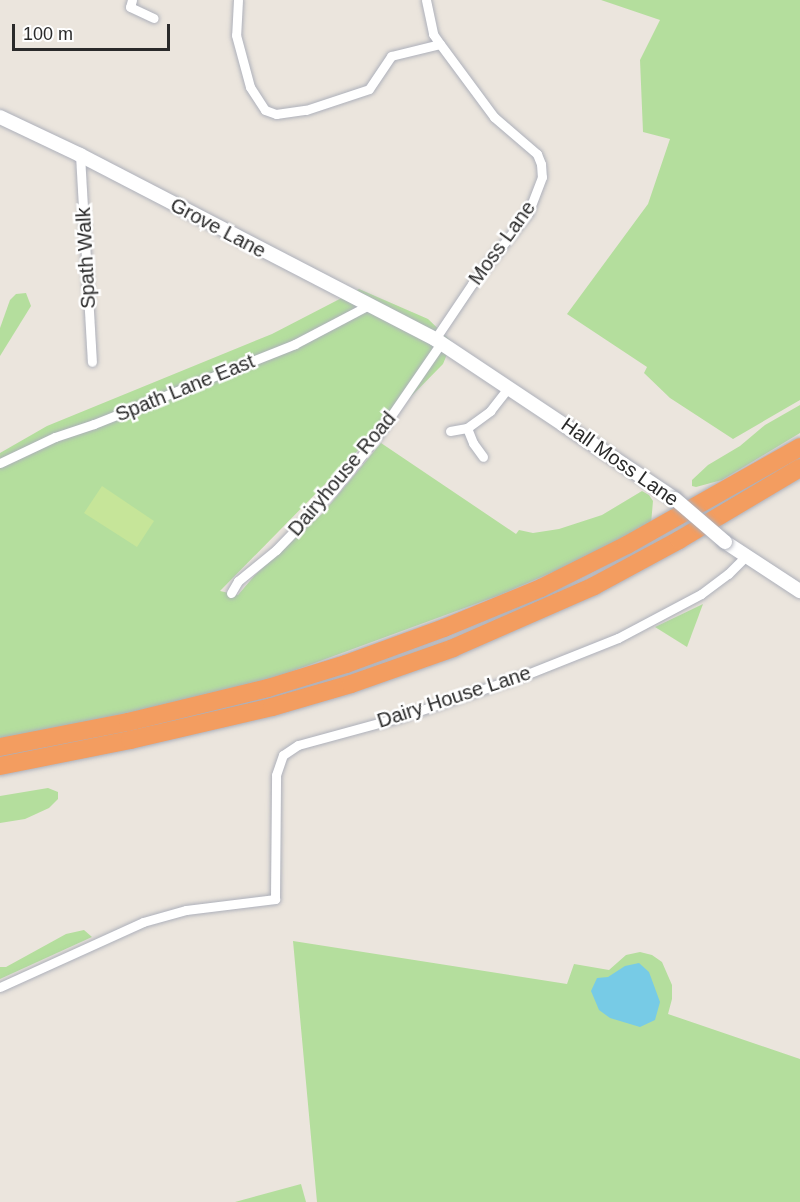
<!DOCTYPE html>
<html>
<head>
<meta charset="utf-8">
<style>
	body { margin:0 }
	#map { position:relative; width:800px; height:1202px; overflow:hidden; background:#ebe5dd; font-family:Arial,sans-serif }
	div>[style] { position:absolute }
	.green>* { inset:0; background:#b4de9d }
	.pitch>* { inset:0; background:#c6e599 }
	.water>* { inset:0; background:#77cbe6 }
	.roads { filter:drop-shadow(0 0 2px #adb0ba) drop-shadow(0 0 2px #adb0ba) }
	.street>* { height:9px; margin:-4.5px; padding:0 4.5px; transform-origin:4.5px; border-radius:4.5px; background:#fff }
	.secondary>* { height:14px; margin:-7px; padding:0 7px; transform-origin:7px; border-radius:7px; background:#fff }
	.highway>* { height:18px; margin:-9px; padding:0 9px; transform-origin:9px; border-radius:9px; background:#f39d60 }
	.bridges { filter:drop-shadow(0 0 2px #adb0ba) drop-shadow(0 0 2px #adb0ba) }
	.secondary-bridge>* { height:14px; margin:-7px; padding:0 7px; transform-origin:7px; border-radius:7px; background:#fff }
	span { translate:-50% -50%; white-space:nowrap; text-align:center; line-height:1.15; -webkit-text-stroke:5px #fff; paint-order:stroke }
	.street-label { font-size:20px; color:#2a2a2a }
	.scale { position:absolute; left:12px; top:24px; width:158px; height:27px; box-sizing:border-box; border:3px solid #2a2a2a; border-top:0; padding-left:8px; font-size:18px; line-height:21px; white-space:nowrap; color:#2a2a2a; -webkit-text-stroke:4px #fff; paint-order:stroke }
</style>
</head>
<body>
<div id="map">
	<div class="green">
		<i style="clip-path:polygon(601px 0,800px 0,800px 400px,733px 439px,670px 398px,644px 373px,647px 367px,567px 314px,648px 204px,670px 139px,643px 132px,640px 60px,660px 20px)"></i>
		<i style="clip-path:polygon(359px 289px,428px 319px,452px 342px,443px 364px,220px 591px,238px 595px,255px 575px,323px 513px,381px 443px,516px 534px,519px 530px,533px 533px,559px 529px,602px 515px,642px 491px,649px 495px,653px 501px,651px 524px,574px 563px,500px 595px,249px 687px,0 740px,0 453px,47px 426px,272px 334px)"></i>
		<i style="clip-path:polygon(26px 293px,31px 306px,0 356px,0 328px,10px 300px,16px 294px)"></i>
		<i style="clip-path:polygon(800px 405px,800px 433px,722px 480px,696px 487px,692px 486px,692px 480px,708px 465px,740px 446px,765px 425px)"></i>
		<i style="clip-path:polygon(703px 604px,687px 647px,655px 627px)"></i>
		<i style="clip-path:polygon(48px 788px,58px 792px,58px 799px,49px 808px,25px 819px,0 823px,0 796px)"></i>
		<i style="clip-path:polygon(84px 930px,92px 937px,0 979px,0 967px,6px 967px,66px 934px)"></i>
		<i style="clip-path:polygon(293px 941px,567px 984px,574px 964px,609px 970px,626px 955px,640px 952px,652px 955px,662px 962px,672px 985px,672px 999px,668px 1014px,800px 1059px,800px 1202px,317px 1202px)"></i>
		<i style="clip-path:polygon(301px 1184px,306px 1202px,235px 1202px)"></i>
	</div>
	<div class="pitch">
		<i style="clip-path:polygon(102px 486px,154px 521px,137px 547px,84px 513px)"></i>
	</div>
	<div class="water">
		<i style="clip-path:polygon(639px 963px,649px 972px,660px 1002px,655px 1020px,640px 1027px,610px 1018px,599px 1010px,591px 991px,597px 978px,608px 977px,625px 966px)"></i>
	</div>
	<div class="roads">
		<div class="street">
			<i style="left:132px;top:0;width:7px;rotate:106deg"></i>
			<i style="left:130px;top:7px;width:26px;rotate:25deg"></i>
			<i style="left:238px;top:0;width:35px;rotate:93deg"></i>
			<i style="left:236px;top:35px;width:54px;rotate:74.9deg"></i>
			<i style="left:250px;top:87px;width:27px;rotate:57deg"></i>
			<i style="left:265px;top:110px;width:12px;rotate:20deg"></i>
			<i style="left:276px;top:114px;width:30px;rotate:-8deg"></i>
			<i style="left:306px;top:110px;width:66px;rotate:-18.4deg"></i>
			<i style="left:369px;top:89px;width:40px;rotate:-56deg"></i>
			<i style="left:391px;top:56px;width:50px;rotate:-13.8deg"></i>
			<i style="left:426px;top:0;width:35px;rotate:78deg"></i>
			<i style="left:433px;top:34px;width:12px;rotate:55deg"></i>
			<i style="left:440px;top:44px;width:91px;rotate:53.5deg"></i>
			<i style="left:494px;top:117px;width:57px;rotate:40.7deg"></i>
			<i style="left:537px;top:154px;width:11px;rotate:68deg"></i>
			<i style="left:541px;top:164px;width:13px;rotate:86deg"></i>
			<i style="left:542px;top:177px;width:39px;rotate:111deg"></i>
			<i style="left:528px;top:213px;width:90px;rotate:128.3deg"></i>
			<i style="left:472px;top:284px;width:66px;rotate:123.9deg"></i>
			<i style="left:80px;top:155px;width:207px;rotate:86.7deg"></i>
			<i style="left:467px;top:428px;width:16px;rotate:68deg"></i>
			<i style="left:473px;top:443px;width:17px;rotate:54deg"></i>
			<i style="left:450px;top:431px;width:17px;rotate:-10deg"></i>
			<i style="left:467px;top:428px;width:29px;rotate:-36deg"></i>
			<i style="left:490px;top:411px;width:29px;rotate:-52deg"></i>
			<i style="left:0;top:463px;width:61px;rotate:-25.3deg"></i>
			<i style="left:55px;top:437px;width:41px;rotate:-18.4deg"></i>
			<i style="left:94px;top:424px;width:216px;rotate:-21.7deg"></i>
			<i style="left:295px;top:344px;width:81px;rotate:-27.8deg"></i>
			<i style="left:231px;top:593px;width:14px;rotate:-60deg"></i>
			<i style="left:238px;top:581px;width:49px;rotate:-39.2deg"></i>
			<i style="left:276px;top:550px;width:83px;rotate:-46deg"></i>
			<i style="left:334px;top:490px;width:65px;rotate:-51.2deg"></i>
			<i style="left:375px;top:439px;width:116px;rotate:-55.5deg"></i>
			<i style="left:0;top:987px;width:157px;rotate:-24.4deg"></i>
			<i style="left:143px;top:922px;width:45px;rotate:-15.6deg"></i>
			<i style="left:186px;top:910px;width:90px;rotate:-7deg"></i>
			<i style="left:275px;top:899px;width:124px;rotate:-89.5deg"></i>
			<i style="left:276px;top:775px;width:21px;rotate:-71deg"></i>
			<i style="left:283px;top:755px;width:18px;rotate:-34deg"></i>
			<i style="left:298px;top:745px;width:107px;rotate:-15.2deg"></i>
			<i style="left:401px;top:717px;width:131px;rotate:-18.7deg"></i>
			<i style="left:525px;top:675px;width:100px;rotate:-21.7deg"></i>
			<i style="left:618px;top:638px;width:94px;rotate:-27.9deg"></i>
			<i style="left:701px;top:594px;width:34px;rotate:-37deg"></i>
			<i style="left:728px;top:574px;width:24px;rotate:-45deg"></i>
		</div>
		<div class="secondary">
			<i style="left:0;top:117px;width:89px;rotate:25.4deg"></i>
			<i style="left:80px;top:155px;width:400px;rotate:27.4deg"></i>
			<i style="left:435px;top:339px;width:288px;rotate:33.7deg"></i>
			<i style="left:725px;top:542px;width:90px;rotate:33.2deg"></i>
		</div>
		<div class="highway">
			<i style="left:0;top:747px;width:130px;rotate:-11.1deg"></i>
			<i style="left:128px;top:722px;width:144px;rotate:-13.7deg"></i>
			<i style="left:268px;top:688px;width:82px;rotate:-17.1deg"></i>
			<i style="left:346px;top:664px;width:104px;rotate:-20.2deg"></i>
			<i style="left:444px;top:628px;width:105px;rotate:-22.4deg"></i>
			<i style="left:541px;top:588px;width:96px;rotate:-26.6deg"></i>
			<i style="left:627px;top:545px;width:199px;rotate:-29.5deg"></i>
			<i style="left:0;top:766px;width:133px;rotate:-11.3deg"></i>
			<i style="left:130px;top:740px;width:146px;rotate:-13.1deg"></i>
			<i style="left:272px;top:707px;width:82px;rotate:-16.2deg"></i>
			<i style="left:351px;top:684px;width:108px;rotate:-19.4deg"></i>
			<i style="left:453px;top:648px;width:154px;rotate:-23.7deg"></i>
			<i style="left:594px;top:586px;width:97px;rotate:-28.4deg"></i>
			<i style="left:679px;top:540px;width:141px;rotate:-30.8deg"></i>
		</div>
	</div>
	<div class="bridges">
		<div class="secondary-bridge">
			<i style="left:675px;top:499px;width:66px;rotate:40.7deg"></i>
		</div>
	</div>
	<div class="street-label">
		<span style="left:218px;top:228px;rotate:28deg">Grove Lane</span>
		<span style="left:502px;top:243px;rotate:-54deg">Moss Lane</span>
		<span style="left:86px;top:258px;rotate:-93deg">Spath Walk</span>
		<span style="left:185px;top:388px;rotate:-22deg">Spath Lane East</span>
		<span style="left:620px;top:462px;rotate:35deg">Hall Moss Lane</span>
		<span style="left:342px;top:474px;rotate:-50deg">Dairyhouse Road</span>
		<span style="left:454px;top:697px;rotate:-18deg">Dairy House Lane</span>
	</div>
	<div class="scale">100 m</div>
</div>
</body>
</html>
